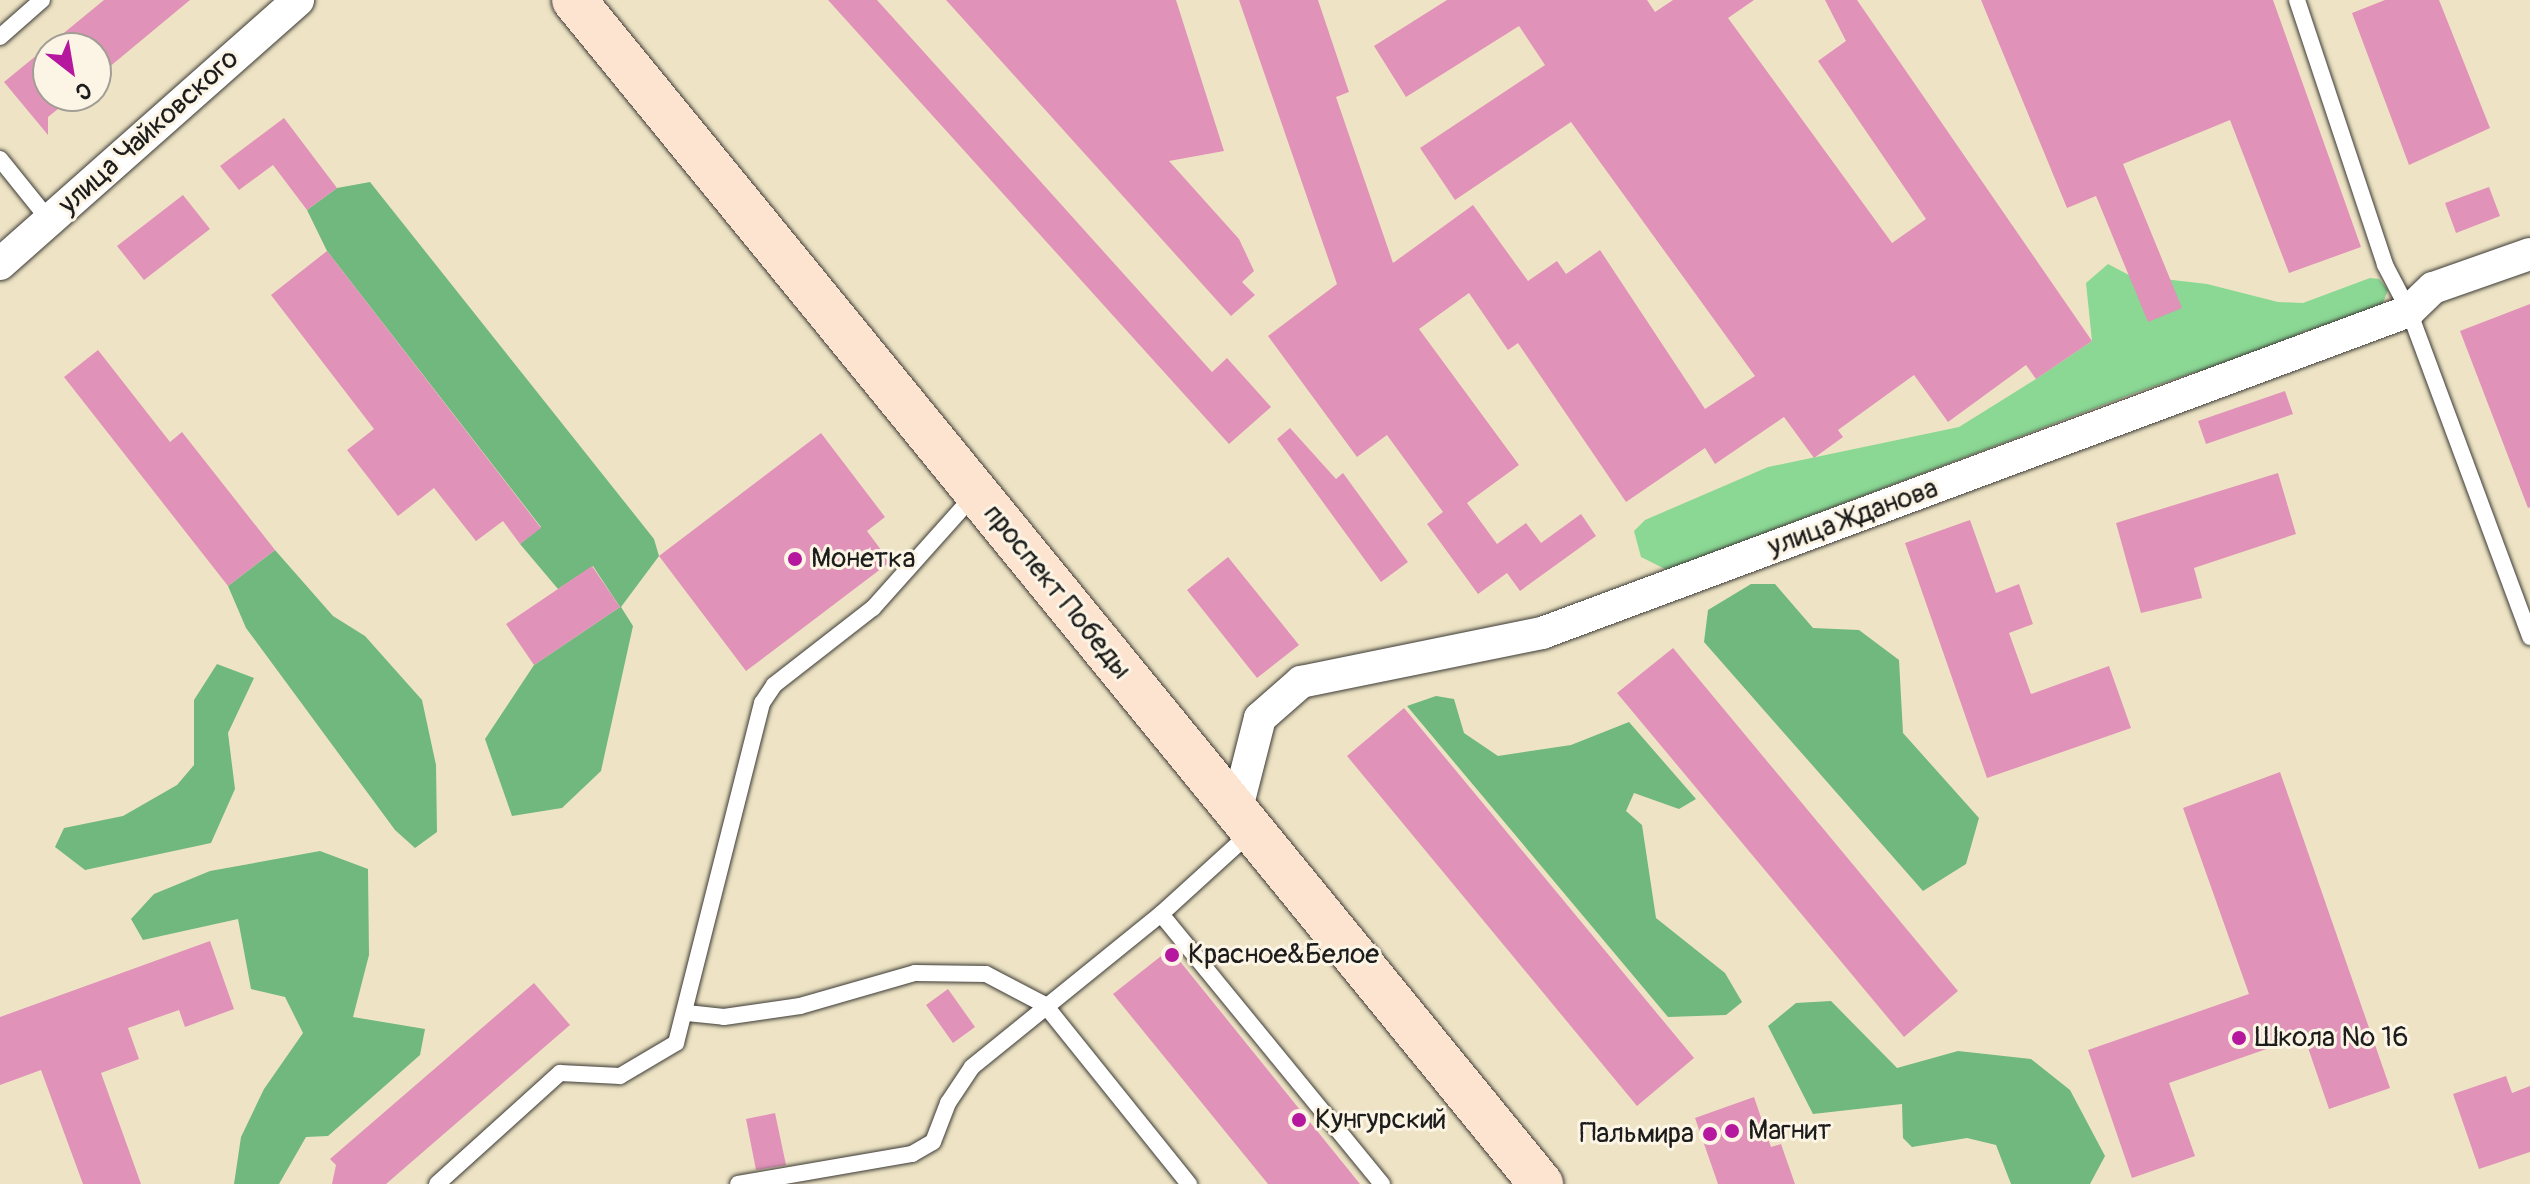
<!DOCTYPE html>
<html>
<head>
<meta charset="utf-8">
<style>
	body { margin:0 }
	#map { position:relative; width:2530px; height:1184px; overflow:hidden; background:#eee4c5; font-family:Pangolin,sans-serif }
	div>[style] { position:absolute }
	.green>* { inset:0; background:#8bd794 }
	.forest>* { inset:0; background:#70b87e }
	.building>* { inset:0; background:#e192b9 }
	.roads { filter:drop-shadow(0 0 2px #3c3a35) drop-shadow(0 0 2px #3c3a35) }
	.lane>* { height:16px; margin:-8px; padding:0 8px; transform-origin:8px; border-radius:8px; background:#fff }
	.street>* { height:32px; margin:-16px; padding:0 16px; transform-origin:16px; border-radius:16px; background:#fff }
	.secondary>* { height:44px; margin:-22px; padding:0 22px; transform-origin:22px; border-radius:22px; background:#fde4d1 }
	.dots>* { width:22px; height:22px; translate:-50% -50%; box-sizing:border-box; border:4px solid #fcf5e5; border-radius:50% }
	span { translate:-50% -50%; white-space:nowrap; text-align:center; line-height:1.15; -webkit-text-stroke:6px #fcf5e5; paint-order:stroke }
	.street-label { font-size:28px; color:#1c1c1c }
	.poi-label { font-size:28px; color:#1c1c1c }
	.left { translate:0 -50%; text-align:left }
	.right { translate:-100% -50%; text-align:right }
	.north { position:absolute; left:32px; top:32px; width:80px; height:80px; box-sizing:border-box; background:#fcf5e5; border:2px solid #a29e95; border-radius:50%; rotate:149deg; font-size:22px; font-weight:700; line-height:32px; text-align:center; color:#1c1c1c }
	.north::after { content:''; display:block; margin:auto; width:28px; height:36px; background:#b5179e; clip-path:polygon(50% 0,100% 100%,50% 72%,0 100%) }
</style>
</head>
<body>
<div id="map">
	<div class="green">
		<i style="clip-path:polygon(2108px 264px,2129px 275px,2207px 284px,2278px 302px,2303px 303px,2370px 278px,2379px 279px,2388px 290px,2381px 308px,2331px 333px,2307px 330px,2242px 364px,2195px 372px,2135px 393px,1667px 570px,1641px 557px,1634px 531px,1645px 520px,1768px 467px,1959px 427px,2036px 379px,2092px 341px,2086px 283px)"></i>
	</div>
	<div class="forest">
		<i style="clip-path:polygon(370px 182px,654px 539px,659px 556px,621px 607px,633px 626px,601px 771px,562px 808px,512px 816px,485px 739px,534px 665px,620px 607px,593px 566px,558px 589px,520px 544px,541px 527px,327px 251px,307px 210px,337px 188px)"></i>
		<i style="clip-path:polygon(275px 550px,333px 616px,365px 636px,422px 700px,436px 765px,437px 832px,415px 848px,395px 830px,246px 628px,228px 586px)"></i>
		<i style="clip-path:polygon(1751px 584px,1775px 584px,1813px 628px,1859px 630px,1899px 660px,1903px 733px,1979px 818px,1966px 864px,1923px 891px,1704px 642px,1708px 610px)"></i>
		<i style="clip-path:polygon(217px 664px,254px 678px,228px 733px,235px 789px,211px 843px,85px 870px,55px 847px,64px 828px,123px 816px,177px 785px,194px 765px,194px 700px)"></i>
		<i style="clip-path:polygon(1436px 696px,1454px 699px,1464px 733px,1498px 756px,1571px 745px,1629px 722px,1696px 799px,1679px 809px,1634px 793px,1626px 811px,1642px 825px,1656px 918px,1725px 973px,1742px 1002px,1726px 1015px,1668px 1017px,1407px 706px)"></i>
		<i style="clip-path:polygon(320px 851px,368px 869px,369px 955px,353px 1017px,425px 1029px,420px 1055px,328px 1136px,306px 1137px,279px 1184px,234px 1184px,241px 1137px,264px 1089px,303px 1033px,285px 997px,251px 989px,238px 919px,143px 940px,131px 919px,154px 894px,210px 871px)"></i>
		<i style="clip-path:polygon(1831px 1001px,1897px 1068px,1958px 1051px,2031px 1059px,2070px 1090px,2105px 1156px,2090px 1184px,2011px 1184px,1996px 1145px,1967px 1138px,1912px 1147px,1903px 1138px,1902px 1104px,1813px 1114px,1768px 1026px,1796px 1003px)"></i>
	</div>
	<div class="building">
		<i style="clip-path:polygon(104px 0,190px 0,96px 78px,96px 48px,48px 48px,48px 96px,74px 96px,48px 117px,48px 135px,4px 82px)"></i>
		<i style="clip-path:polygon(828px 0,877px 0,1212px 372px,1227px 358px,1271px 407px,1229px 444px)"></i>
		<i style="clip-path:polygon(946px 0,1176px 0,1224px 151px,1169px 161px,1239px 239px,1254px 271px,1242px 282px,1255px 295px,1231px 316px)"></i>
		<i style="clip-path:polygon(1239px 0,1318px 0,1349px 92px,1336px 97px,1393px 263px,1473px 205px,1528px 281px,1557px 261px,1566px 274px,1600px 250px,1705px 409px,1755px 376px,1571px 122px,1455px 200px,1420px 148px,1545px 65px,1519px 26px,1406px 97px,1374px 46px,1447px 0,1647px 0,1655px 12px,1673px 0,1754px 0,1728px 18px,1892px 243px,1926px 219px,1818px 61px,1846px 41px,1825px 0,1857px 0,2092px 341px,2036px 379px,2026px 365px,1948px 422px,1914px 375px,1838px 430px,1843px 437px,1814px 458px,1784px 417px,1715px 464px,1705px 448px,1626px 502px,1518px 343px,1508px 350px,1469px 293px,1419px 329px,1519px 465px,1467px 503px,1497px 544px,1526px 523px,1541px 543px,1581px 514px,1596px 536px,1520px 591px,1507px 573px,1478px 594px,1427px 524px,1443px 512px,1387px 435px,1357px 457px,1268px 336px,1337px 284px)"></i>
		<i style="clip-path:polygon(1981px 0,2273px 0,2361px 247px,2289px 273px,2230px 120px,2123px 164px,2182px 308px,2148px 322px,2096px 196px,2067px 208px)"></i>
		<i style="clip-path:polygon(2385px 0,2439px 0,2490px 128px,2409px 165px,2352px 13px)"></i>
		<i style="clip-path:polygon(284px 118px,337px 188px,307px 210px,273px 165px,239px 190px,220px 166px)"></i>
		<i style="clip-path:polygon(2489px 187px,2500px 216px,2456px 233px,2445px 203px)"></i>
		<i style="clip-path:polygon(183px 195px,210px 229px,144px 280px,117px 246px)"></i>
		<i style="clip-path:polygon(327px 251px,541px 528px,520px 544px,503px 521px,476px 541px,434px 488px,398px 516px,347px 450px,374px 429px,271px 295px)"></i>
		<i style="clip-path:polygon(2530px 304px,2530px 507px,2528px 508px,2460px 331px)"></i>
		<i style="clip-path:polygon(98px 350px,170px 442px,182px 432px,275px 550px,228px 586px,64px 377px)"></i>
		<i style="clip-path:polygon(2285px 391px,2293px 414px,2206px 444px,2198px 421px)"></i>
		<i style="clip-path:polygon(1290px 428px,1336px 479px,1343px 473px,1408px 562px,1381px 582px,1277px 439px)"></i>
		<i style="clip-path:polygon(821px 433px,885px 517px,867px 531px,890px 562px,746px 671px,659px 556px)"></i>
		<i style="clip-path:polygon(2278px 473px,2296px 534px,2194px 568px,2202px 598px,2141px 613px,2116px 523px)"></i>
		<i style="clip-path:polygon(1970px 520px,1996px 593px,2019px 584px,2033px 624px,2009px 633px,2031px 694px,2109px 666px,2131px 728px,1987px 778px,1905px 543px)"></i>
		<i style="clip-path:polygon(1228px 557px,1299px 645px,1257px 678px,1187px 590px)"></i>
		<i style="clip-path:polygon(592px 566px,620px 607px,534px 665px,506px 624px)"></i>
		<i style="clip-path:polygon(1673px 648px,1958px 991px,1904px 1037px,1617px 693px)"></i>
		<i style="clip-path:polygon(1404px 708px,1694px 1058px,1637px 1106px,1347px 756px)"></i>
		<i style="clip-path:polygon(2280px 772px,2390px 1088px,2329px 1109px,2304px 1036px,2169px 1083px,2195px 1156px,2132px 1178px,2088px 1050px,2249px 994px,2183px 808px)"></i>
		<i style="clip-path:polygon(210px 941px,234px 1009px,185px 1027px,179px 1010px,128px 1028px,139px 1059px,101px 1073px,141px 1184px,83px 1184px,41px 1070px,0 1085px,0 1017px)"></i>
		<i style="clip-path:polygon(1170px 949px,1360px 1184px,1268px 1184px,1113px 994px)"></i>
		<i style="clip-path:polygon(534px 983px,570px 1025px,386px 1184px,332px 1184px,336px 1165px,330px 1159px)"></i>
		<i style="clip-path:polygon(948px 989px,975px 1027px,953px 1043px,926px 1005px)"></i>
		<i style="clip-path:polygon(2506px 1076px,2512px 1093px,2530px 1086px,2530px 1152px,2479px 1169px,2453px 1094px)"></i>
		<i style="clip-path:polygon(1754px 1097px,1771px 1147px,1781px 1144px,1795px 1184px,1718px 1184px,1695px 1118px)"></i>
		<i style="clip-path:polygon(775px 1113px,786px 1165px,756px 1170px,746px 1119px)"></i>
	</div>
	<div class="roads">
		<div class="lane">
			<i style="left:2297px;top:0;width:279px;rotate:71.6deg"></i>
			<i style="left:2385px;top:265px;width:52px;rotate:62.4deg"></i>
			<i style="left:2409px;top:311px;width:348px;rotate:69.6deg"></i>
			<i style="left:0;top:37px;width:56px;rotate:-41.4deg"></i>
			<i style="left:0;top:159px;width:78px;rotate:51.2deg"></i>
			<i style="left:1161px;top:914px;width:349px;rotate:50.7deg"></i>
			<i style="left:687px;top:1013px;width:37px;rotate:6deg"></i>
			<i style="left:724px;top:1017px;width:77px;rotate:-8.2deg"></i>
			<i style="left:800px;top:1006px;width:120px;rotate:-16deg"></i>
			<i style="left:915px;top:973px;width:71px;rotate:0.8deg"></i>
			<i style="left:986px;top:974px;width:67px;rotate:27.7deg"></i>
			<i style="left:1045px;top:1005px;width:230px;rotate:51.2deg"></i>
			<i style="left:437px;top:1184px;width:166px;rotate:-42.1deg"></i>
			<i style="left:560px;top:1073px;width:60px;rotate:2.9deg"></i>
			<i style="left:620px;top:1076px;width:65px;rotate:-30.5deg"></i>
			<i style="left:676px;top:1043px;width:351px;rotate:-75.8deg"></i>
			<i style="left:762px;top:703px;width:22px;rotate:-56deg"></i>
			<i style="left:774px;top:685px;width:125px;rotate:-37.9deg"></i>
			<i style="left:873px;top:608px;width:153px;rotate:-48.2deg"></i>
			<i style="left:738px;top:1184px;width:177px;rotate:-9.8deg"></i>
			<i style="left:912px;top:1154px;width:24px;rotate:-30deg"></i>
			<i style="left:933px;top:1142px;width:42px;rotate:-69deg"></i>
			<i style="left:948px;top:1103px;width:43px;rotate:-56.3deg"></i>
			<i style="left:972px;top:1067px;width:243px;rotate:-39deg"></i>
			<i style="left:1161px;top:914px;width:122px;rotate:-42.3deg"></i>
		</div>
		<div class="street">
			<i style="left:0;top:264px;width:398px;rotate:-41.5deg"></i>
			<i style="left:1236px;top:812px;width:97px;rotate:-75.7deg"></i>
			<i style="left:1260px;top:718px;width:55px;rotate:-41.3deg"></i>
			<i style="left:1301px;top:682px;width:246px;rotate:-11.5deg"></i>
			<i style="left:1542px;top:633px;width:925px;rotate:-20.37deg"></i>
			<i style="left:2409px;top:311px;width:33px;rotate:-44deg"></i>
			<i style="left:2433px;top:288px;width:103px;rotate:-19.3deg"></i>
		</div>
		<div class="secondary">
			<i style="left:574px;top:0;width:1529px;rotate:50.76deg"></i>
		</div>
	</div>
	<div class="dots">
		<i style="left:795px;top:559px;background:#b5179e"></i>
		<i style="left:1172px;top:955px;background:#b5179e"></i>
		<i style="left:2239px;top:1038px;background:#b5179e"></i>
		<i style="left:1299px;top:1120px;background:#b5179e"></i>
		<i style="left:1732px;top:1131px;background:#b5179e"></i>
		<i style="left:1710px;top:1134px;background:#b5179e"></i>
	</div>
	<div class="street-label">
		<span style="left:149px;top:132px;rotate:-42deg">улица Чайковского</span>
		<span style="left:1853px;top:518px;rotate:-20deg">улица Жданова</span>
		<span style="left:1057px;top:592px;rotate:51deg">проспект Победы</span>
	</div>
	<div class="poi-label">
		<span class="left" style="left:811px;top:559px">Монетка</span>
		<span class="left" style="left:1188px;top:955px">Красное&amp;Белое</span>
		<span class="left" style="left:2255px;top:1038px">Школа № 16</span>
		<span class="left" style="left:1315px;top:1120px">Кунгурский</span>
		<span class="left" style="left:1748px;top:1131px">Магнит</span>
		<span class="right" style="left:1694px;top:1134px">Пальмира</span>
	</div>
	<div class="north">С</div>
</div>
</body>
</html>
